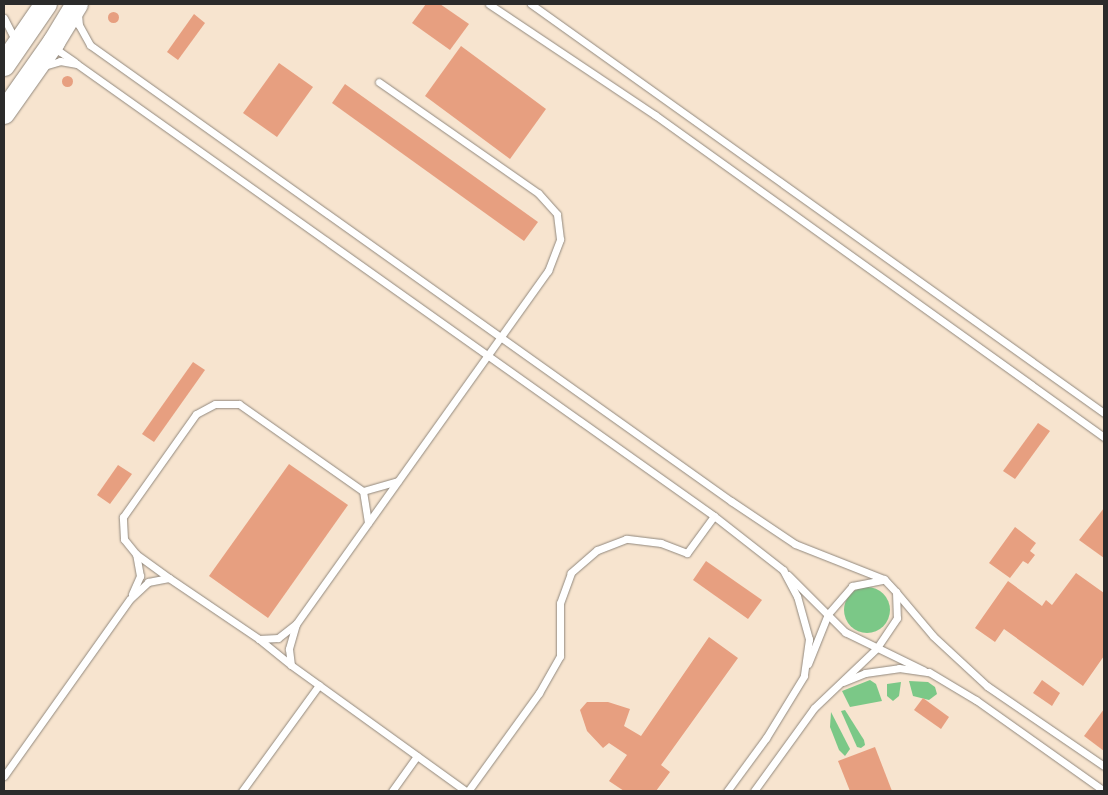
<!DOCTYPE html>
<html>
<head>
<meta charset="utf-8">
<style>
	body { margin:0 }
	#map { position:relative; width:1108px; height:795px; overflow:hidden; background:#f7e4cf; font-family:Vollkorn,serif }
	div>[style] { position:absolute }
	.green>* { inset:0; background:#7bc887 }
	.round { border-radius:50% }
	.building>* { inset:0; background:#e79f80 }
	.roads { filter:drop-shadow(0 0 1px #91887d) drop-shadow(0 0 1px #91887d) }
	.service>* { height:7px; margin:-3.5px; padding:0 3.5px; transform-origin:3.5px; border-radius:3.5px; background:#fff }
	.trunk>* { height:22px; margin:-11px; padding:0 11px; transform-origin:11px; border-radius:11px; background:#fff }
	span { translate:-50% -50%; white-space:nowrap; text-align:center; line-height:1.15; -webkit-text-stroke:4.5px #fff; paint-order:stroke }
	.frame { position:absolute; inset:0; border:5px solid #2b2b2b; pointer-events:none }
</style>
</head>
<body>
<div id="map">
	<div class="green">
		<i class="round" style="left:844px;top:587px;width:46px;height:46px"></i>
		<i style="clip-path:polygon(870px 680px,876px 684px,882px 701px,850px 707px,842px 691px)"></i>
		<i style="clip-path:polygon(909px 681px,928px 682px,935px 687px,937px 694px,929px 700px,913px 696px)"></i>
		<i style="clip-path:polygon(901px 682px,899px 696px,893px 701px,887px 696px,887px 684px)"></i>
		<i style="clip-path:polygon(845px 710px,864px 740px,865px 745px,861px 748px,857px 747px,841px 711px)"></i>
		<i style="clip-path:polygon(831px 712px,850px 749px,845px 756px,839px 750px,830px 727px)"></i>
	</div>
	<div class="building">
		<i style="clip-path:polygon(426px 4px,440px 4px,469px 24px,450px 50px,412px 23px)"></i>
		<i class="round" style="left:107.5px;top:11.5px;width:11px;height:11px"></i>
		<i style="clip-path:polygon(194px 14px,205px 23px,178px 60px,167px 52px)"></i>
		<i style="clip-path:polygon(461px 46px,546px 109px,510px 159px,425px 96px)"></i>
		<i style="clip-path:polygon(279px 63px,313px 87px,277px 137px,243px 113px)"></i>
		<i class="round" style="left:61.5px;top:75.5px;width:11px;height:11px"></i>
		<i style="clip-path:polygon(345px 84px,538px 222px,524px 241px,332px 103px)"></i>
		<i style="clip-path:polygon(193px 362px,205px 370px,154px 442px,142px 434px)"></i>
		<i style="clip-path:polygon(1038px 423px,1050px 431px,1015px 479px,1003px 471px)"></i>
		<i style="clip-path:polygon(289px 464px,348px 505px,268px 618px,209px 576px)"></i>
		<i style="clip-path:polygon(118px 465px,132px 474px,110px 504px,97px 495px)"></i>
		<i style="clip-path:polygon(1104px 508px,1104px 558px,1079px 540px)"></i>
		<i style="clip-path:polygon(1015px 527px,1036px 543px,1030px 551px,1035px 555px,1028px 564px,1023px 561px,1010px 578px,989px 563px)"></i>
		<i style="clip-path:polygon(706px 561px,762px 600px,748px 619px,693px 580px)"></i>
		<i style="clip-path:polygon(1076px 573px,1104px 593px,1104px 656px,1083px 686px,1004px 629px,995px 642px,975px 628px,1008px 581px,1042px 606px,1046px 600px,1052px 605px)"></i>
		<i style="clip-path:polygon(709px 637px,738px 658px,661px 765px,670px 772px,656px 791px,624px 791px,609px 781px,627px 755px,609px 743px,603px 748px,587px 731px,580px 710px,587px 702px,608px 702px,630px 709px,624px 726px,641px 736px)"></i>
		<i style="clip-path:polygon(1042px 680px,1060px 693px,1052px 706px,1033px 693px)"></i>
		<i style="clip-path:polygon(923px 698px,949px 717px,941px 729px,914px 710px)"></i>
		<i style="clip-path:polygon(1104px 709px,1104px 751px,1084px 736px)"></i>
		<i style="clip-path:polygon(875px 747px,892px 791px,850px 791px,838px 761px)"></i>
	</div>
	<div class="roads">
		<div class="service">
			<i style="left:489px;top:4px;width:200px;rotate:33.8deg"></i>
			<i style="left:655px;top:115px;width:553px;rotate:35.65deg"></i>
			<i style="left:531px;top:4px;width:704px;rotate:35.52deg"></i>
			<i style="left:78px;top:14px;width:11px;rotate:85deg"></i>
			<i style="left:79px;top:25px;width:23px;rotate:61deg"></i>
			<i style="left:90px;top:45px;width:787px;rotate:35.43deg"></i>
			<i style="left:731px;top:501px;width:77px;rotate:33.9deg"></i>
			<i style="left:795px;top:544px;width:96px;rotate:21.5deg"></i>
			<i style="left:884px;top:579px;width:18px;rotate:47deg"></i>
			<i style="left:896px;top:592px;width:26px;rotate:88deg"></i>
			<i style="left:897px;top:618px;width:36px;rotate:124deg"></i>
			<i style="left:877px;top:648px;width:87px;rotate:136.4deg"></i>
			<i style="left:814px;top:708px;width:102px;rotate:125.9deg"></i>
			<i style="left:4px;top:18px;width:20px;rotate:63deg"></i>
			<i style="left:13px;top:36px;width:6px;rotate:90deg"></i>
			<i style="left:56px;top:45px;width:7px;rotate:63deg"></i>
			<i style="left:59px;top:51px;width:19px;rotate:35deg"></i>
			<i style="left:44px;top:66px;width:17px;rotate:-17deg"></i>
			<i style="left:60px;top:61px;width:17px;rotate:10deg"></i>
			<i style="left:77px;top:64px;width:781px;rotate:35.36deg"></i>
			<i style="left:714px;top:516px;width:46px;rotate:126.1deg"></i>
			<i style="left:687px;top:553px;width:28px;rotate:-159deg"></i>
			<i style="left:661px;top:543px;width:35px;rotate:-173deg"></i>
			<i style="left:626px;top:539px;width:31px;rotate:159deg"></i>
			<i style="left:597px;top:550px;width:35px;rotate:139deg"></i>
			<i style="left:571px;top:573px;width:32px;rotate:110deg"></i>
			<i style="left:560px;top:603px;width:53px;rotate:90deg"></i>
			<i style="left:560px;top:656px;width:43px;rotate:119.6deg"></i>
			<i style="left:539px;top:693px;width:121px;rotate:125.9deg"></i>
			<i style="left:363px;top:491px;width:36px;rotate:-16deg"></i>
			<i style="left:714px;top:516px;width:88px;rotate:38deg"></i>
			<i style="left:783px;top:570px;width:30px;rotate:62deg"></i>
			<i style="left:797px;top:596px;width:45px;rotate:74.4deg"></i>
			<i style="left:809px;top:639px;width:37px;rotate:98deg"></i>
			<i style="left:804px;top:676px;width:73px;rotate:121.5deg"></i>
			<i style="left:766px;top:738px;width:66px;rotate:126.3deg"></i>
			<i style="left:136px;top:554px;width:41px;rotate:36deg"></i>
			<i style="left:788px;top:575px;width:81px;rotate:45deg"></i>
			<i style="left:845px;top:632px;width:87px;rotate:26deg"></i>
			<i style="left:896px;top:592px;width:57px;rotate:49.9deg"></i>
			<i style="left:933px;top:636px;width:74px;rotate:42.8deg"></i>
			<i style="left:987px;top:686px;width:142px;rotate:34.4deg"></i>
			<i style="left:132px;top:594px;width:20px;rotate:-66deg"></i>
			<i style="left:140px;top:576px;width:22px;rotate:-100deg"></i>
			<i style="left:136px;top:554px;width:19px;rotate:-129deg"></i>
			<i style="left:124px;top:539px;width:22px;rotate:-93deg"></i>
			<i style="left:123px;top:517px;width:126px;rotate:-54.7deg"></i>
			<i style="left:196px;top:414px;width:21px;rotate:-28deg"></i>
			<i style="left:215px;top:404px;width:24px"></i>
			<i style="left:239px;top:404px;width:151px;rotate:35.1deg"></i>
			<i style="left:363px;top:491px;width:32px;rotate:81deg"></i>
			<i style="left:296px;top:624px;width:26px;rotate:106deg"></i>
			<i style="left:289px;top:649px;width:16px;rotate:83deg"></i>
			<i style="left:291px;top:665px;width:216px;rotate:35.8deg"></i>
			<i style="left:259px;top:639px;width:41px;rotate:39.1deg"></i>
			<i style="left:808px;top:664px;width:54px;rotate:-68.2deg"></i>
			<i style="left:828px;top:614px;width:37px;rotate:-49deg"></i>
			<i style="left:852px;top:586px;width:32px;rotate:-11deg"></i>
			<i style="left:843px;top:682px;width:24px;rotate:-22deg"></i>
			<i style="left:865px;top:673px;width:34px;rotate:-8deg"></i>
			<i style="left:899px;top:668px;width:30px;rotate:8deg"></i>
			<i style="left:929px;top:672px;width:55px;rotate:30.8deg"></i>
			<i style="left:976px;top:700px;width:157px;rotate:35.4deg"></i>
			<i style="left:4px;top:776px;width:217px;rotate:-54.6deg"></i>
			<i style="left:130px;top:599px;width:25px;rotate:-43deg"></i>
			<i style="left:148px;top:582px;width:21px;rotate:-11deg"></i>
			<i style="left:169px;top:578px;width:109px;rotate:34.1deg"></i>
			<i style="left:259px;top:639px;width:19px;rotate:-3deg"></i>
			<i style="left:278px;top:638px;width:23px;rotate:-38deg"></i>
			<i style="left:296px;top:624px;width:434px;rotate:-54.5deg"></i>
			<i style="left:548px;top:271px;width:34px;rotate:-69deg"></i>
			<i style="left:560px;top:239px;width:25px;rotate:-97deg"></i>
			<i style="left:557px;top:214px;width:28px;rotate:-132deg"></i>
			<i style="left:538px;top:193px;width:194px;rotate:-145.1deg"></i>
			<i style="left:242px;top:791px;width:131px;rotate:-54deg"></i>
			<i style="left:392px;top:791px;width:43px;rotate:-54.5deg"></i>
		</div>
		<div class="trunk">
			<i style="left:4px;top:65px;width:74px;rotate:-55.5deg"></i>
			<i style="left:4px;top:113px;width:87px;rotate:-54.8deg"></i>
			<i style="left:54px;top:42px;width:44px;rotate:-58.8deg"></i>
		</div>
	</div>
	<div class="frame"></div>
</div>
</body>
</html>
